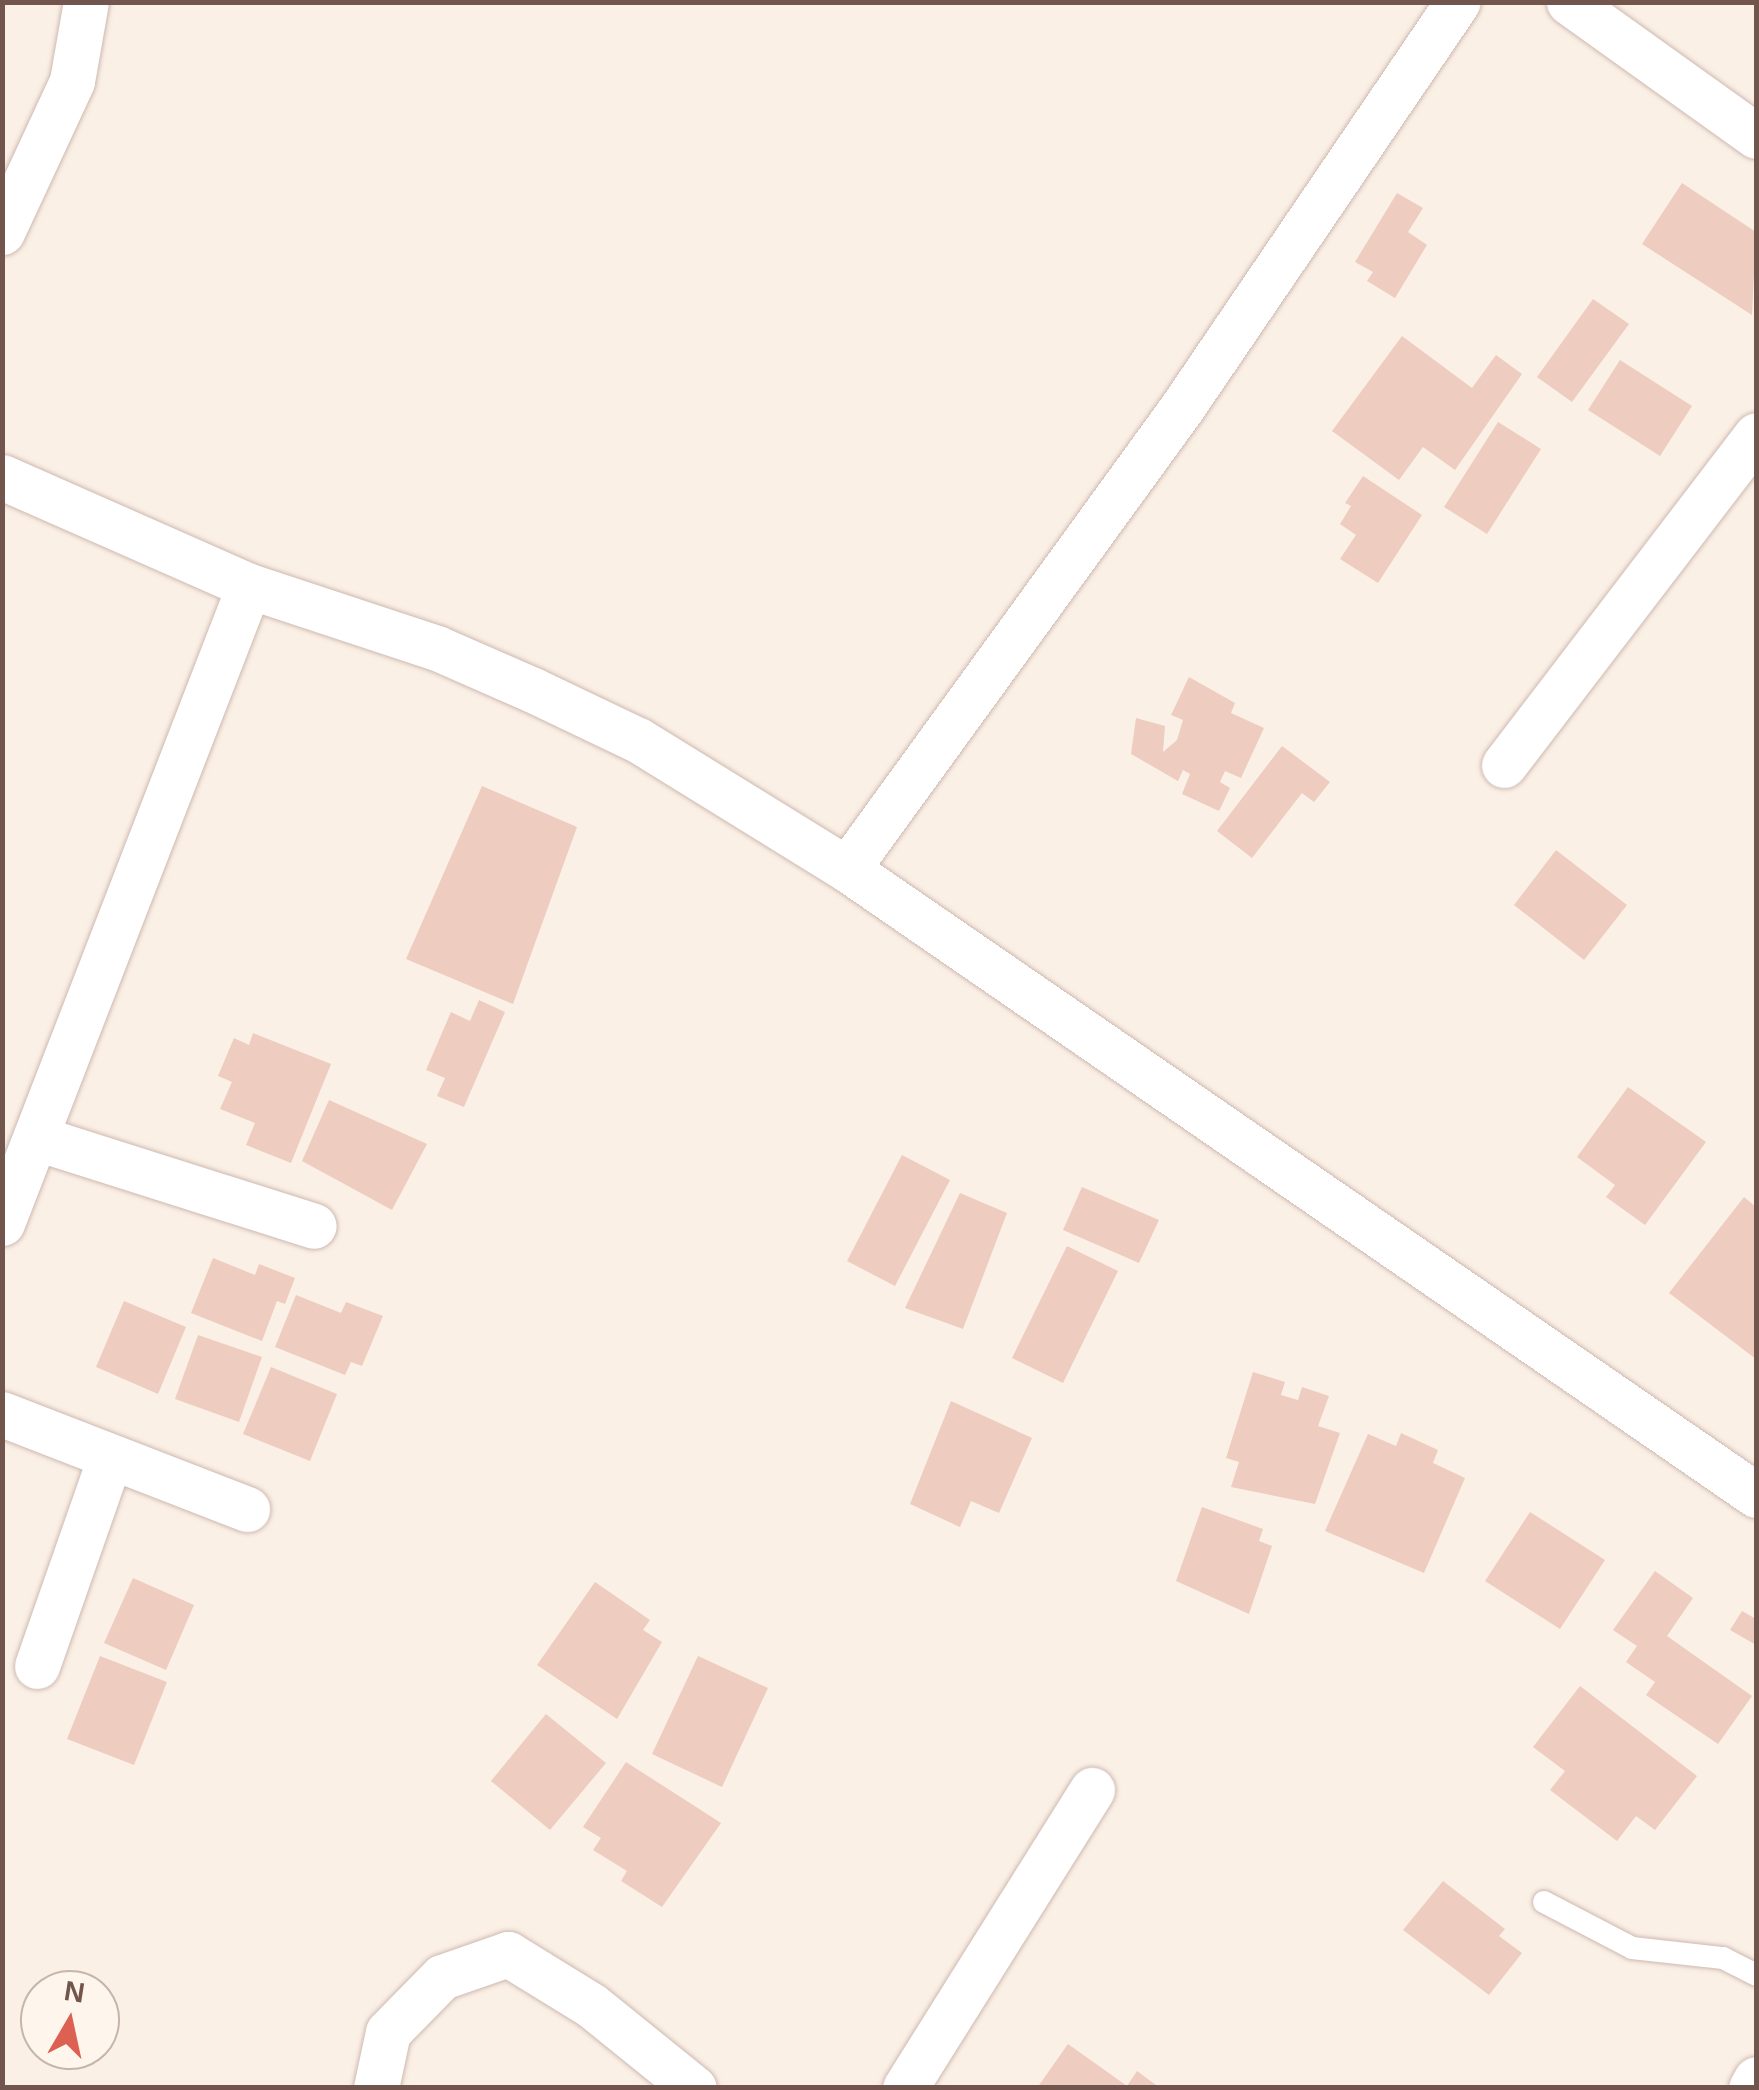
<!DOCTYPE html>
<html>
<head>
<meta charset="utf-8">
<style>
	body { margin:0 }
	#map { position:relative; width:1759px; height:2090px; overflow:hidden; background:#fbf0e6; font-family:Helvetica,sans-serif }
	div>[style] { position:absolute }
	.building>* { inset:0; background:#eeccbf }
	.roads { filter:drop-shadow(0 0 2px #ceb9b0) drop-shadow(0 0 2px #ceb9b0) }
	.service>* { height:22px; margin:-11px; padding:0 11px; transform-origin:11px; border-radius:11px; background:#fff }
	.minor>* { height:45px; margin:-22.5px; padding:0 22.5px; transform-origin:22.5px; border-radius:22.5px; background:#fff }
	span { translate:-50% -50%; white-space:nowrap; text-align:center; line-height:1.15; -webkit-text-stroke:10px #fef5ec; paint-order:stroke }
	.frame { position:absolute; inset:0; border:5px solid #72554c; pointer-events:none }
	.north { position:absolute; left:20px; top:1970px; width:100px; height:100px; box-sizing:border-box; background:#fef5ec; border:2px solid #c6b5ac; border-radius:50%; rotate:9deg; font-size:28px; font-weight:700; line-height:40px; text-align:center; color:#72554c }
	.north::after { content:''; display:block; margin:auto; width:35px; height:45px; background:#dc6153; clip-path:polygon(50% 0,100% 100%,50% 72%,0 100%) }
</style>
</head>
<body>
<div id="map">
	<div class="building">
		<i style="clip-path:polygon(1682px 183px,1756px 232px,1752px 315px,1642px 244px)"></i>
		<i style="clip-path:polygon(1397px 193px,1423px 208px,1408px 232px,1427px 245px,1395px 298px,1367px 281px,1373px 272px,1355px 262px)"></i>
		<i style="clip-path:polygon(1593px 299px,1629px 324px,1572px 402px,1537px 377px)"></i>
		<i style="clip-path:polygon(1402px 336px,1472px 388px,1496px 355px,1522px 374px,1455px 470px,1423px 447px,1399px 480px,1332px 431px)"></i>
		<i style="clip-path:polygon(1620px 360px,1692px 406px,1660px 456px,1588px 410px)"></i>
		<i style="clip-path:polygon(1498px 422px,1541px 449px,1487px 534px,1444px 507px)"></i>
		<i style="clip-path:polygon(1363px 476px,1422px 515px,1378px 583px,1340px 559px,1356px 535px,1340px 524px,1351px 506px,1345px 503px)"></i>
		<i style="clip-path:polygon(1189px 677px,1235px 703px,1231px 713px,1264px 728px,1241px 778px,1225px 771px,1220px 782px,1230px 788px,1219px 811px,1182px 794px,1190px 774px,1183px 770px,1178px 781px,1131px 754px,1136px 718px,1165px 726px,1163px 752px,1177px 740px,1183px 720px,1171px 715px)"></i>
		<i style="clip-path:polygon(1282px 746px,1330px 782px,1314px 802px,1302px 793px,1252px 858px,1217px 831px)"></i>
		<i style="clip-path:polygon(482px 786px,577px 827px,513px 1004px,406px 959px)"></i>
		<i style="clip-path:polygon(1556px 850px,1627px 905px,1584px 960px,1514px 905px)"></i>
		<i style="clip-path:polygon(479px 1000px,505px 1012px,464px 1107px,437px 1096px,445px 1078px,426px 1070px,451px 1012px,470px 1021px)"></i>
		<i style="clip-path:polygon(253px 1033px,331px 1064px,291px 1163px,246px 1145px,255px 1123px,220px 1109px,232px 1082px,218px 1076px,234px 1038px,249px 1045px)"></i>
		<i style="clip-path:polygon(1628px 1087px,1706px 1142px,1645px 1225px,1606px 1197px,1615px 1185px,1577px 1157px)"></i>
		<i style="clip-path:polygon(329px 1100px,427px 1144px,392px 1210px,302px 1161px)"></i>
		<i style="clip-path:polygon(902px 1155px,950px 1180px,895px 1286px,847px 1261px)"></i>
		<i style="clip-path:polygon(1082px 1187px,1159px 1220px,1139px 1263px,1063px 1230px)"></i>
		<i style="clip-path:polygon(960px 1193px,1007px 1213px,963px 1329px,905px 1308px)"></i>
		<i style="clip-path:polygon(1744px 1197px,1756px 1207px,1756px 1359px,1669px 1293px)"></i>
		<i style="clip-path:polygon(1067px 1246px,1118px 1271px,1063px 1383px,1012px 1358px)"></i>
		<i style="clip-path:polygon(213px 1258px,255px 1275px,259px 1264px,295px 1278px,285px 1304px,277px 1301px,262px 1341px,191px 1313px)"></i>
		<i style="clip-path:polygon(296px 1295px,341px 1313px,346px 1302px,383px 1316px,362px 1366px,351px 1362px,345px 1375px,275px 1347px)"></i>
		<i style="clip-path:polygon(124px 1301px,186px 1327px,158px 1394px,96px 1367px)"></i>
		<i style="clip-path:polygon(198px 1335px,262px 1357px,239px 1422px,175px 1399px)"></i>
		<i style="clip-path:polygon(271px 1367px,337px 1394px,310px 1461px,243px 1434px)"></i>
		<i style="clip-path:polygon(1253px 1372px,1285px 1382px,1281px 1395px,1298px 1400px,1302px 1387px,1329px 1396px,1318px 1426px,1340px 1433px,1315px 1504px,1231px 1487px,1239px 1462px,1226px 1458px)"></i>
		<i style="clip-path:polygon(951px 1401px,1032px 1438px,999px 1513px,971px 1501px,960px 1527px,910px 1504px)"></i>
		<i style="clip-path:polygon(1401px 1433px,1438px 1450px,1433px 1463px,1465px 1478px,1424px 1573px,1325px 1531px,1368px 1434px,1396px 1446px)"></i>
		<i style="clip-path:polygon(1202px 1507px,1263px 1529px,1259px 1541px,1272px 1546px,1249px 1614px,1176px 1581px)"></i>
		<i style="clip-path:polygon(1530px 1512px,1605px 1560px,1560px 1629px,1485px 1581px)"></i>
		<i style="clip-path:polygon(1655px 1571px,1693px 1598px,1667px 1636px,1752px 1696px,1718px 1744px,1646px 1695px,1655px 1682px,1626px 1662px,1637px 1646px,1613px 1630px)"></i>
		<i style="clip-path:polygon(133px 1578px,194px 1605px,166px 1670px,104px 1643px)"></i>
		<i style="clip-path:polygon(595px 1582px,650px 1620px,643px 1630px,662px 1642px,617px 1719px,537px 1665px)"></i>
		<i style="clip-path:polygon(1742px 1611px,1756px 1619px,1756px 1645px,1730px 1630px)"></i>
		<i style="clip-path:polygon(100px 1656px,167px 1682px,134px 1765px,67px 1739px)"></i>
		<i style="clip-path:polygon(698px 1656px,768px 1688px,722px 1787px,652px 1754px)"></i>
		<i style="clip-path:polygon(1580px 1686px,1697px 1776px,1655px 1830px,1636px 1816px,1617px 1841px,1550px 1790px,1565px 1771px,1533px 1747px)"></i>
		<i style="clip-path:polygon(546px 1714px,606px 1763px,550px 1830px,491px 1781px)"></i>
		<i style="clip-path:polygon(626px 1762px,721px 1823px,662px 1907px,621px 1881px,627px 1871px,593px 1850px,601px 1838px,583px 1827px)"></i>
		<i style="clip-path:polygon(1443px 1881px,1505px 1929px,1499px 1936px,1522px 1953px,1489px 1995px,1403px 1930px)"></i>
		<i style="clip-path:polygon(1068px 2044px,1127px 2086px,1137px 2071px,1160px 2088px,1037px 2088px)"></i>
	</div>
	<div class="roads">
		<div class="service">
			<i style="left:1544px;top:1902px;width:99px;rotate:27.6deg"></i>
			<i style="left:1632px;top:1948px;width:92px;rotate:6.3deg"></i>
			<i style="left:1723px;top:1958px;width:37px;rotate:27deg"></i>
		</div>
		<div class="minor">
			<i style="left:1569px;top:2px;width:230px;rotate:35.6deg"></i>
			<i style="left:2px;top:232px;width:166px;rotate:-65.1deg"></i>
			<i style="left:72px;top:81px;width:80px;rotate:-80deg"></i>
			<i style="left:2px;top:477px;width:270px;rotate:23.8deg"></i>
			<i style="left:249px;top:586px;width:198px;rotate:18.3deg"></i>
			<i style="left:437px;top:648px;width:105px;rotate:23.6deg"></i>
			<i style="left:533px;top:690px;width:116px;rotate:25.5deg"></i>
			<i style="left:638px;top:740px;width:246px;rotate:31.7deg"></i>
			<i style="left:847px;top:869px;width:568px;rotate:-54.02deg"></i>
			<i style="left:1181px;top:409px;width:492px;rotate:-55.8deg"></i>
			<i style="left:1504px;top:765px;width:415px;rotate:-52.6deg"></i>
			<i style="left:847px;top:869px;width:1104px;rotate:34.55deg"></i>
			<i style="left:40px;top:1139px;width:287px;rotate:17.6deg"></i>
			<i style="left:2px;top:1223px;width:683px;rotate:-68.81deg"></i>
			<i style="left:2px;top:1414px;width:263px;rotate:21.2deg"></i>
			<i style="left:37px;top:1666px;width:221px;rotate:-70.7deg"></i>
			<i style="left:376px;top:2088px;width:57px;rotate:-77.9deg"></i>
			<i style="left:388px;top:2032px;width:77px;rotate:-45.5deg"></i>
			<i style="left:442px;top:1977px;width:70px;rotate:-19.2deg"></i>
			<i style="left:508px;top:1954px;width:97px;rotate:31.6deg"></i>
			<i style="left:591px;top:2005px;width:132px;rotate:38.9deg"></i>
			<i style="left:905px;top:2088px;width:352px;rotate:-57.9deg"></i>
			<i style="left:1751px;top:2088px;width:10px;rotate:-61deg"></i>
		</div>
	</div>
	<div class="frame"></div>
	<div class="north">N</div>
</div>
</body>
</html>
